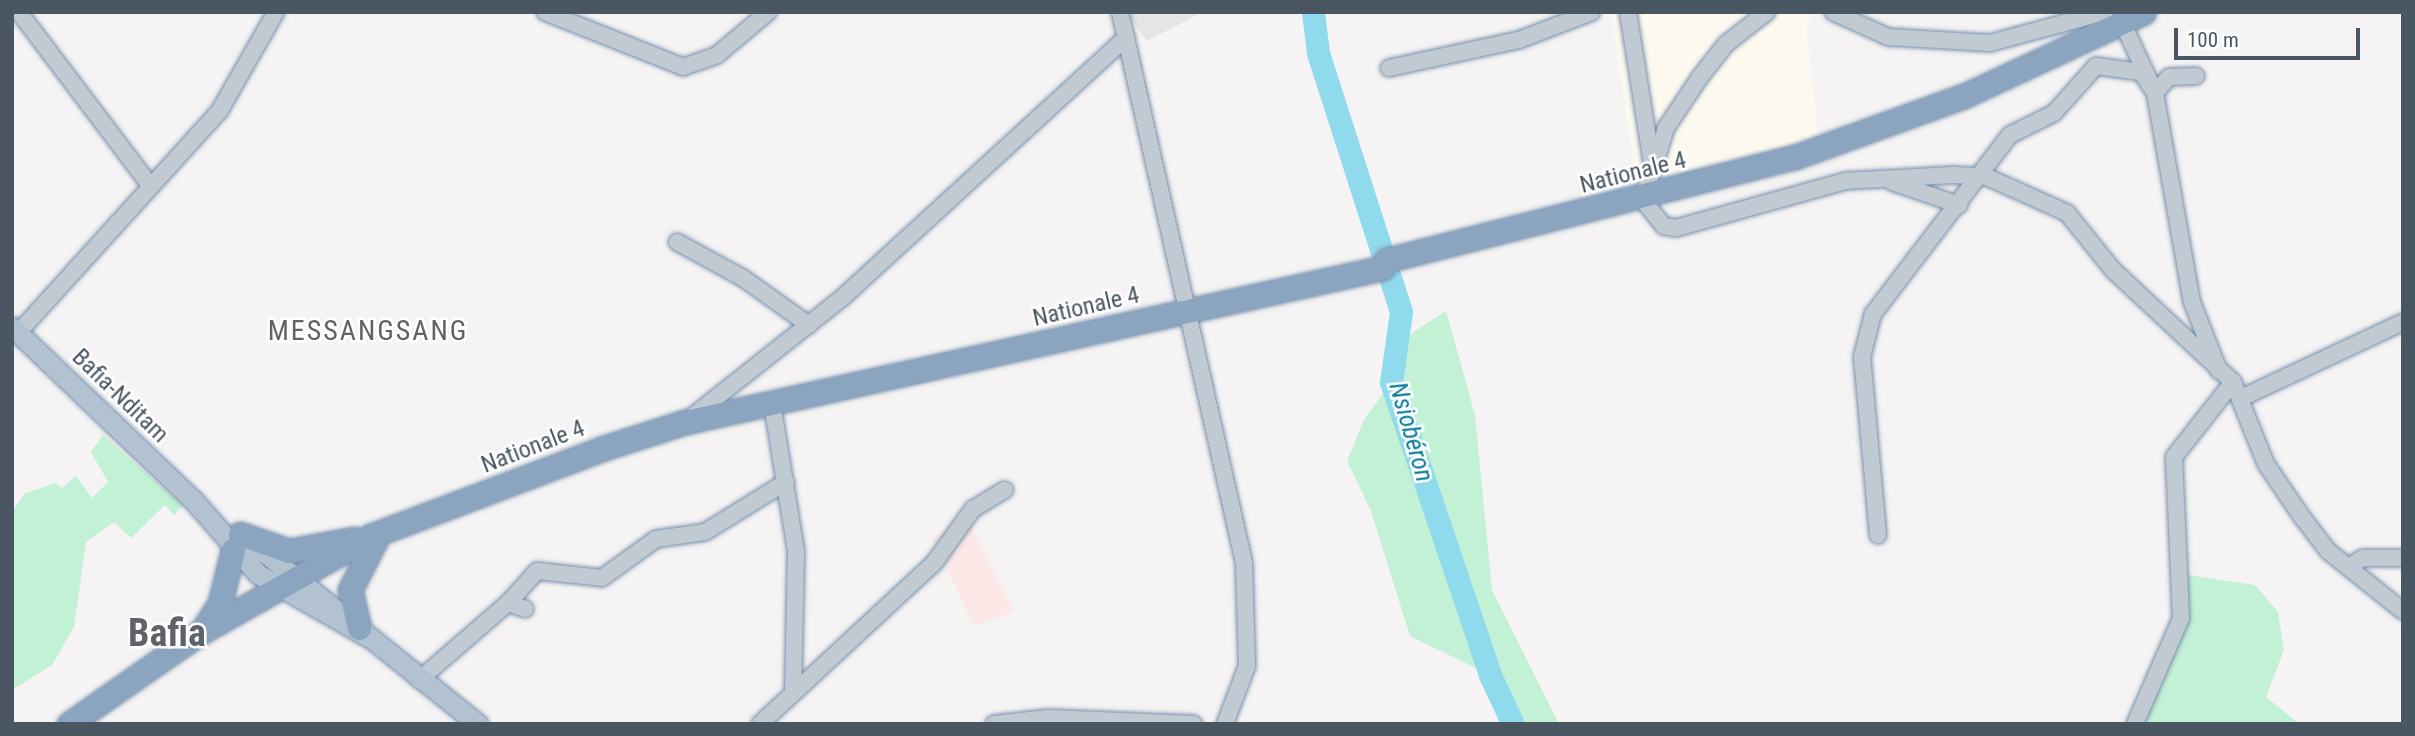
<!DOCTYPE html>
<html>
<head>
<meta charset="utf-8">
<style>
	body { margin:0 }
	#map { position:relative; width:2415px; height:736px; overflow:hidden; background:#f5f3f3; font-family:"Roboto Condensed",sans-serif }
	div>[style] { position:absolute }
	.commercial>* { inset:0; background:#fdf9ef }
	.education>* { inset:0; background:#e6e4e5 }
	.medical>* { inset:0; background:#fce8e6 }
	.green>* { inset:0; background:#c3f1d5 }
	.river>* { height:23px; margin:-11.5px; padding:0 11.5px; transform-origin:11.5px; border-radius:11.5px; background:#90daee }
	.roads { filter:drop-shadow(0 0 2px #7690ad) drop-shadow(0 0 2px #7690ad) }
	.minor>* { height:16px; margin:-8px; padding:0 8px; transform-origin:8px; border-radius:8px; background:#c1cad2 }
	.major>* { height:19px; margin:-9.5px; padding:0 9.5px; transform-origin:9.5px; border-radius:9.5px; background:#b3c2d1 }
	.highway>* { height:23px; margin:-11.5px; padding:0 11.5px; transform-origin:11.5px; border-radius:11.5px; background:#8ba5c1 }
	span { translate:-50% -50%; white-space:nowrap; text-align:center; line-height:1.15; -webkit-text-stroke:5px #fff; paint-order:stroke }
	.street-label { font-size:24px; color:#4a5661 }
	.water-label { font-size:26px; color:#0c7c9b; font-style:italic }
	.quarter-label { font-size:28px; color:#5f6368; letter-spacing:2px }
	.town-label { font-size:38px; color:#5f6368; font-weight:700 }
	.frame { position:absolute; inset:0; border:14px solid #4a5661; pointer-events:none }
	.scale { position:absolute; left:2174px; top:28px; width:186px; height:32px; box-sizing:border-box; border:4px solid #4a5661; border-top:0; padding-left:9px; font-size:21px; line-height:24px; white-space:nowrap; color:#4a5661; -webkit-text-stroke:5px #fff; paint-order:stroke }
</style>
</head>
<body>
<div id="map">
	<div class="commercial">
		<i style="clip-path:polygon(1611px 12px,1811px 12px,1807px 31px,1819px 145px,1639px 195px)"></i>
	</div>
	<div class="education">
		<i style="clip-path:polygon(1126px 12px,1203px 12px,1147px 41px)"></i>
	</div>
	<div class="medical">
		<i style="clip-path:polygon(970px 524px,1014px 611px,974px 627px,932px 537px)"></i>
	</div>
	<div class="green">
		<i style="clip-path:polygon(1446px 311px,1475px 415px,1492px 590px,1559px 724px,1499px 724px,1490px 675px,1410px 636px,1371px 511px,1347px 461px,1364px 420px,1391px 382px,1384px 351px)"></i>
		<i style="clip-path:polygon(103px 435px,183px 506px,174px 515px,165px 505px,131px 538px,114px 522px,86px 542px,74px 627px,52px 665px,12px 690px,12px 512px,24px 494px,55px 483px,62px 488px,76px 476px,92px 498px,108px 482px,91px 452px)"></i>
		<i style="clip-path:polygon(2174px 573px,2255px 585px,2278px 612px,2284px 650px,2266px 697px,2299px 724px,2125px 724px,2156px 682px,2176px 608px)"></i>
	</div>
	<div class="river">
		<i style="left:1313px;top:12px;width:41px;rotate:83deg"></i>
		<i style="left:1318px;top:53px;width:272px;rotate:72.2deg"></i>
		<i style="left:1401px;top:312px;width:71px;rotate:98.1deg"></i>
		<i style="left:1391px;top:382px;width:309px;rotate:71.3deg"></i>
		<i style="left:1490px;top:675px;width:54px;rotate:64.9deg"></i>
	</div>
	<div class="roads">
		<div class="minor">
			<i style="left:19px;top:12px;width:217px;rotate:52.9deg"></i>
			<i style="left:545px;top:12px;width:149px;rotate:21.7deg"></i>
			<i style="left:683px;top:67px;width:36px;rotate:-19deg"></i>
			<i style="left:717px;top:55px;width:67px;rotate:-40.1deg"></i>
			<i style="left:1628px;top:12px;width:160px;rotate:81deg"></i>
			<i style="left:1653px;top:170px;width:44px;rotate:-72.8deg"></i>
			<i style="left:1666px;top:128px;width:61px;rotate:-56.3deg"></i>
			<i style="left:1700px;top:77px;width:42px;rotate:-51.8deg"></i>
			<i style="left:1726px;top:44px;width:52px;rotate:-38deg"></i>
			<i style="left:1833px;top:12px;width:60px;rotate:24.4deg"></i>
			<i style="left:1888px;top:37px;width:102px;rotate:3.4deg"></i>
			<i style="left:1990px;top:43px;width:119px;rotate:-15.1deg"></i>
			<i style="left:2123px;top:24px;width:76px;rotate:65.1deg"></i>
			<i style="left:2155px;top:93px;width:212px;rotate:80deg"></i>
			<i style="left:2192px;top:302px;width:74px;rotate:68.6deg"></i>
			<i style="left:1126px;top:38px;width:538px;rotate:77.33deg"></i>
			<i style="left:1244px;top:563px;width:103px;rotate:88.3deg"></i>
			<i style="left:1247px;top:666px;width:62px;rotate:110.8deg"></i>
			<i style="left:1389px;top:68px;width:133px;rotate:-12.2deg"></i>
			<i style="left:1519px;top:40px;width:78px;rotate:-21deg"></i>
			<i style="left:1653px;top:170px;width:31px;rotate:111deg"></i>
			<i style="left:1642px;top:199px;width:35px;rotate:51deg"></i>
			<i style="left:1664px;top:226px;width:12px;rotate:9deg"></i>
			<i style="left:1676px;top:228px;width:175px;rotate:-15.5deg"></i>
			<i style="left:1845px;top:181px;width:108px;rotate:-3.2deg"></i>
			<i style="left:1953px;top:175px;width:34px;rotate:3deg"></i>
			<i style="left:1987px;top:177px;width:88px;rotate:24.2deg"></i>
			<i style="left:2067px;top:213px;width:73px;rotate:51.1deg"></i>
			<i style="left:2113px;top:270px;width:164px;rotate:43deg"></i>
			<i style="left:2233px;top:382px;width:88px;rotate:68.1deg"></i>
			<i style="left:2266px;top:464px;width:64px;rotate:55.8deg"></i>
			<i style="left:2302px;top:517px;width:43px;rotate:52.6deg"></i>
			<i style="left:2328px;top:551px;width:96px;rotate:38.7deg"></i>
			<i style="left:1892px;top:182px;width:71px;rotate:18.9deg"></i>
			<i style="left:677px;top:242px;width:75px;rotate:28.6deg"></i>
			<i style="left:743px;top:278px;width:81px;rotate:35.5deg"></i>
			<i style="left:18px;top:333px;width:301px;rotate:-47.8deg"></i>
			<i style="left:220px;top:110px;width:113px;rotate:-60.3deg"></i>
			<i style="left:2241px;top:398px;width:179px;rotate:-25.1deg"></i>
			<i style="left:772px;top:403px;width:151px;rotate:80.8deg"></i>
			<i style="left:796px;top:552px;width:138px;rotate:91.2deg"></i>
			<i style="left:693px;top:416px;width:190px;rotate:-38.4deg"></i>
			<i style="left:842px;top:298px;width:385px;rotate:-42.5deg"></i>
			<i style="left:1126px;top:38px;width:27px;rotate:-103deg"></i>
			<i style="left:1878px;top:535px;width:179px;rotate:-95.1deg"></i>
			<i style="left:1862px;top:357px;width:44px;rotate:-75.7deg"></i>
			<i style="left:1873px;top:314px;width:225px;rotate:-52.6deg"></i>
			<i style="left:2010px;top:135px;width:49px;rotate:-26.6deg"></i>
			<i style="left:2054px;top:113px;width:63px;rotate:-48.2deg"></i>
			<i style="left:2096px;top:66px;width:45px;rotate:7.6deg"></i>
			<i style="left:2141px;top:72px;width:25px;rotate:56deg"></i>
			<i style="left:2155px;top:93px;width:21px;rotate:-49deg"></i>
			<i style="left:2169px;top:77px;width:27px;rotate:-2deg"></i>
			<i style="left:2348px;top:567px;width:17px;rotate:-31deg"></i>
			<i style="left:2363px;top:558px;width:40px"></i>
			<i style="left:508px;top:603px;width:43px;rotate:-47.8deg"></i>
			<i style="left:537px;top:571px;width:65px;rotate:6.1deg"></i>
			<i style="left:602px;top:578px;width:67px;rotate:-35.8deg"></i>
			<i style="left:656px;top:539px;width:49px;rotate:-8.1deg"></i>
			<i style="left:705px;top:532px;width:95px;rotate:-31.7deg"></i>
			<i style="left:419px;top:680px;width:118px;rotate:-40.9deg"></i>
			<i style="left:508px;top:603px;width:18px;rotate:19deg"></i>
			<i style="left:760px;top:724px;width:237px;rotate:-42.8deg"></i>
			<i style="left:934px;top:563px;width:67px;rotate:-54.2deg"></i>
			<i style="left:973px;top:509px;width:37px;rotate:-31deg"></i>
			<i style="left:994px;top:724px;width:54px;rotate:-6.3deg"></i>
			<i style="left:1048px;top:718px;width:146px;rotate:2.4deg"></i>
			<i style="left:2135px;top:724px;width:116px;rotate:-66.5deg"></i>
			<i style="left:2181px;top:618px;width:161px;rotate:-92.5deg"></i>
			<i style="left:2174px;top:457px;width:95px;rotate:-51.8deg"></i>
		</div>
		<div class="major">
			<i style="left:12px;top:327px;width:252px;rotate:43.7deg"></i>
			<i style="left:194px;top:501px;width:97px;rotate:48.8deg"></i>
			<i style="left:258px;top:574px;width:127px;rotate:29.8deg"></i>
			<i style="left:249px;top:540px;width:294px;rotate:38.8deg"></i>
		</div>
		<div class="highway">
			<i style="left:240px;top:534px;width:52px;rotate:19.1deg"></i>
			<i style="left:289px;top:551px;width:66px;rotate:-10.5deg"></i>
			<i style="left:204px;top:628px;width:30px;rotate:-57deg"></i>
			<i style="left:220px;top:603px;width:55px;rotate:-76.2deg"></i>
			<i style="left:359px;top:628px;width:39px;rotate:-103deg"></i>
			<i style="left:350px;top:590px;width:62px;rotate:-63deg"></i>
			<i style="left:69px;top:724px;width:161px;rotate:-34.9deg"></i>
			<i style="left:201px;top:632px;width:195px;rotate:-29.5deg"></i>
			<i style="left:371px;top:536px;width:249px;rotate:-20.7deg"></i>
			<i style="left:604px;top:448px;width:85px;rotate:-17.8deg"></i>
			<i style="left:685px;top:422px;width:714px;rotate:-12.46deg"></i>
			<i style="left:1382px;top:268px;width:9px;rotate:-58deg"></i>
			<i style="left:1387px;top:260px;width:421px;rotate:-14.2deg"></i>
			<i style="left:1795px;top:157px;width:182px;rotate:-19.9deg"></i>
			<i style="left:1966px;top:95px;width:196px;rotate:-25deg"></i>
		</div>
	</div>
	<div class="street-label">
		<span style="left:1633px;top:173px;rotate:-14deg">Nationale 4</span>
		<span style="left:1086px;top:307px;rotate:-13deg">Nationale 4</span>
		<span style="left:120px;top:396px;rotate:44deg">Bafia-Nditam</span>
		<span style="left:533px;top:447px;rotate:-21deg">Nationale 4</span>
	</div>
	<div class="water-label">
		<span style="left:1411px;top:432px;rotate:74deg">Nsiobéron</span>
	</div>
	<div class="quarter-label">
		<span style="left:368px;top:331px">MESSANGSANG</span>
	</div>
	<div class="town-label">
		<span style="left:167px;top:634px">Bafia</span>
	</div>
	<div class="frame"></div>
	<div class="scale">100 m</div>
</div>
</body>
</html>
